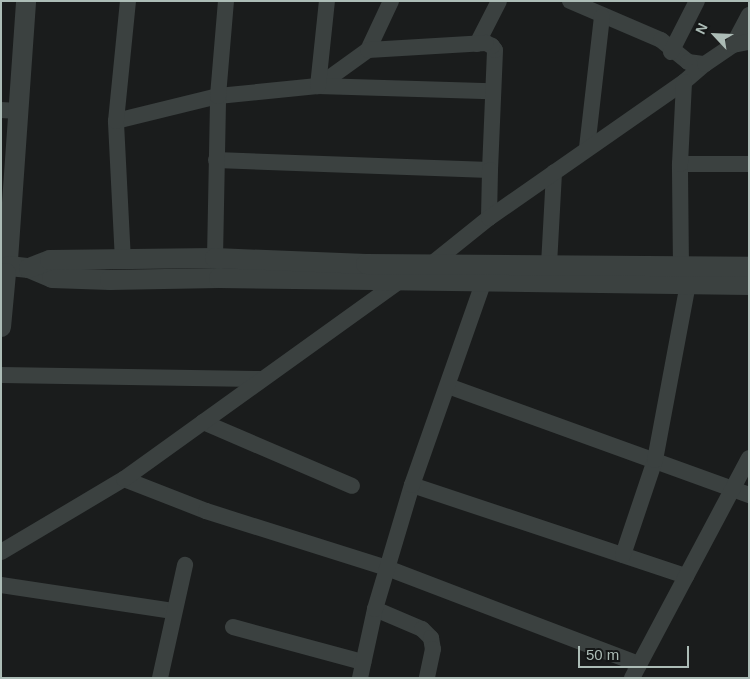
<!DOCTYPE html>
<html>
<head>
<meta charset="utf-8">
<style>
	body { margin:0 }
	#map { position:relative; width:750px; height:679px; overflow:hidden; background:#1a1c1c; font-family:Arial,sans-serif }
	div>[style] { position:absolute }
	.minor>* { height:16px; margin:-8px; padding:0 8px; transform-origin:8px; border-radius:8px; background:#3b4140 }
	.tertiary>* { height:20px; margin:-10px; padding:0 10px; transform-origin:10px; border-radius:10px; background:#3b4140 }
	span { translate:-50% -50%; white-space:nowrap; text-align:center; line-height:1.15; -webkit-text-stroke:4px #151717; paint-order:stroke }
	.frame { position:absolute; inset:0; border:2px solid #acbcb6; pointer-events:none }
	.north { position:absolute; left:690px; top:10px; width:50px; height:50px; -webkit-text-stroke:4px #151717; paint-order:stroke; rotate:295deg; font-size:14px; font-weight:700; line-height:20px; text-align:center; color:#acbcb6 }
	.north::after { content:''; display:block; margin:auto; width:18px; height:22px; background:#acbcb6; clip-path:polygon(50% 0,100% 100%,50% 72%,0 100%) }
	.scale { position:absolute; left:578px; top:646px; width:111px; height:22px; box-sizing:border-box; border:2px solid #acbcb6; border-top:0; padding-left:6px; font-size:15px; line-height:18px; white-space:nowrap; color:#acbcb6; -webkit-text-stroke:4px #151717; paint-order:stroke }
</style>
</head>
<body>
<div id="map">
	<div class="minor">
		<i style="left:391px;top:1px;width:54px;rotate:115.1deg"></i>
		<i style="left:368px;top:50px;width:62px;rotate:144.2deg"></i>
		<i style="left:318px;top:86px;width:173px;rotate:1.7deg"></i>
		<i style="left:570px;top:1px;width:99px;rotate:23.2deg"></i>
		<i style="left:661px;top:40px;width:35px;rotate:39deg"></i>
		<i style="left:688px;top:62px;width:17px;rotate:7deg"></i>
		<i style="left:477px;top:44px;width:48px;rotate:-62.9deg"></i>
		<i style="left:733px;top:45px;width:34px;rotate:-62deg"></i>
		<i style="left:671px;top:52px;width:57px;rotate:-63deg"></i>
		<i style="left:1px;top:110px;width:17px;rotate:3deg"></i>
		<i style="left:116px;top:121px;width:105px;rotate:-13.8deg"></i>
		<i style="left:218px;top:96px;width:100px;rotate:-5.7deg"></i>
		<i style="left:318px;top:86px;width:85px;rotate:-84deg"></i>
		<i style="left:587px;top:148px;width:132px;rotate:-83.5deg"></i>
		<i style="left:216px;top:160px;width:274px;rotate:2.1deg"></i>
		<i style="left:490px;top:170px;width:120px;rotate:-87.6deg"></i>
		<i style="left:495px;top:50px;width:5px;rotate:-127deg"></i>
		<i style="left:492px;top:46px;width:7px;rotate:-153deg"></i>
		<i style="left:486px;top:43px;width:118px;rotate:176.6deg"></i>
		<i style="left:680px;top:164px;width:69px"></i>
		<i style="left:489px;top:218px;width:48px;rotate:-88.8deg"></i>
		<i style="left:215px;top:258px;width:162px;rotate:-88.9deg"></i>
		<i style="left:218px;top:96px;width:95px;rotate:-85.2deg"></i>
		<i style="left:123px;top:261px;width:140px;rotate:-92.9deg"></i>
		<i style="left:116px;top:121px;width:121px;rotate:-84.3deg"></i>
		<i style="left:549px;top:265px;width:93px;rotate:-86.9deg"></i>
		<i style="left:429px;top:266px;width:77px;rotate:-38.7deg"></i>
		<i style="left:489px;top:218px;width:238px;rotate:-34.9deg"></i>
		<i style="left:684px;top:82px;width:28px;rotate:-41deg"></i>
		<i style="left:705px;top:64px;width:34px;rotate:-34deg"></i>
		<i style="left:733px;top:45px;width:16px;rotate:-11deg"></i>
		<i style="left:681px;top:267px;width:103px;rotate:-90.6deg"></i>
		<i style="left:680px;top:164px;width:82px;rotate:-87.2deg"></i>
		<i style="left:1px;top:375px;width:261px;rotate:0.9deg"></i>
		<i style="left:448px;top:386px;width:320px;rotate:19.9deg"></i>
		<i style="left:203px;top:422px;width:162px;rotate:23.2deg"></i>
		<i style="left:124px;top:479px;width:88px;rotate:21.3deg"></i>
		<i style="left:206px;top:511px;width:190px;rotate:17.5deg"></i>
		<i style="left:387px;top:568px;width:270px;rotate:20.9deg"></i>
		<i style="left:412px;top:485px;width:289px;rotate:18.4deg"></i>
		<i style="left:1px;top:552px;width:143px;rotate:-30.7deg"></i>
		<i style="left:124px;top:479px;width:345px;rotate:-35.7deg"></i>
		<i style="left:623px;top:555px;width:100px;rotate:-71.4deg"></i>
		<i style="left:655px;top:460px;width:179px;rotate:-79.4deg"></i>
		<i style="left:1px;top:585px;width:174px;rotate:8.6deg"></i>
		<i style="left:375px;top:609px;width:51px;rotate:23.1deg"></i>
		<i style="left:422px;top:629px;width:13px;rotate:45deg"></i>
		<i style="left:431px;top:638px;width:11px;rotate:80deg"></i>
		<i style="left:433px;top:649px;width:30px;rotate:102deg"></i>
		<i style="left:233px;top:627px;width:135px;rotate:15.1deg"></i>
		<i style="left:160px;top:678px;width:116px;rotate:-77.5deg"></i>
		<i style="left:360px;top:678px;width:71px;rotate:-77.7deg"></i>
		<i style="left:375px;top:609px;width:129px;rotate:-73.4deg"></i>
		<i style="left:412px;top:485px;width:216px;rotate:-70.6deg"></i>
		<i style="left:632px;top:678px;width:249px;rotate:-62deg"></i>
	</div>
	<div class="tertiary">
		<i style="left:8px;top:260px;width:260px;rotate:-86deg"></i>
		<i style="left:9px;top:266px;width:20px;rotate:6deg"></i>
		<i style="left:29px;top:268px;width:25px;rotate:23deg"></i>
		<i style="left:52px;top:278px;width:58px;rotate:2deg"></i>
		<i style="left:110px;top:280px;width:109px;rotate:-1.1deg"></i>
		<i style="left:219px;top:278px;width:530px;rotate:0.76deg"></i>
		<i style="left:29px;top:268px;width:22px;rotate:-21deg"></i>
		<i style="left:50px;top:260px;width:165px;rotate:-0.7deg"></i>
		<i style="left:215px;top:258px;width:151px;rotate:2.3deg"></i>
		<i style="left:366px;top:264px;width:383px;rotate:0.4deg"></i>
		<i style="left:1px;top:327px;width:54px;rotate:-84.7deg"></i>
	</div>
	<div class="frame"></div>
	<div class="north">N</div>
	<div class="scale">50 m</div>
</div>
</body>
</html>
